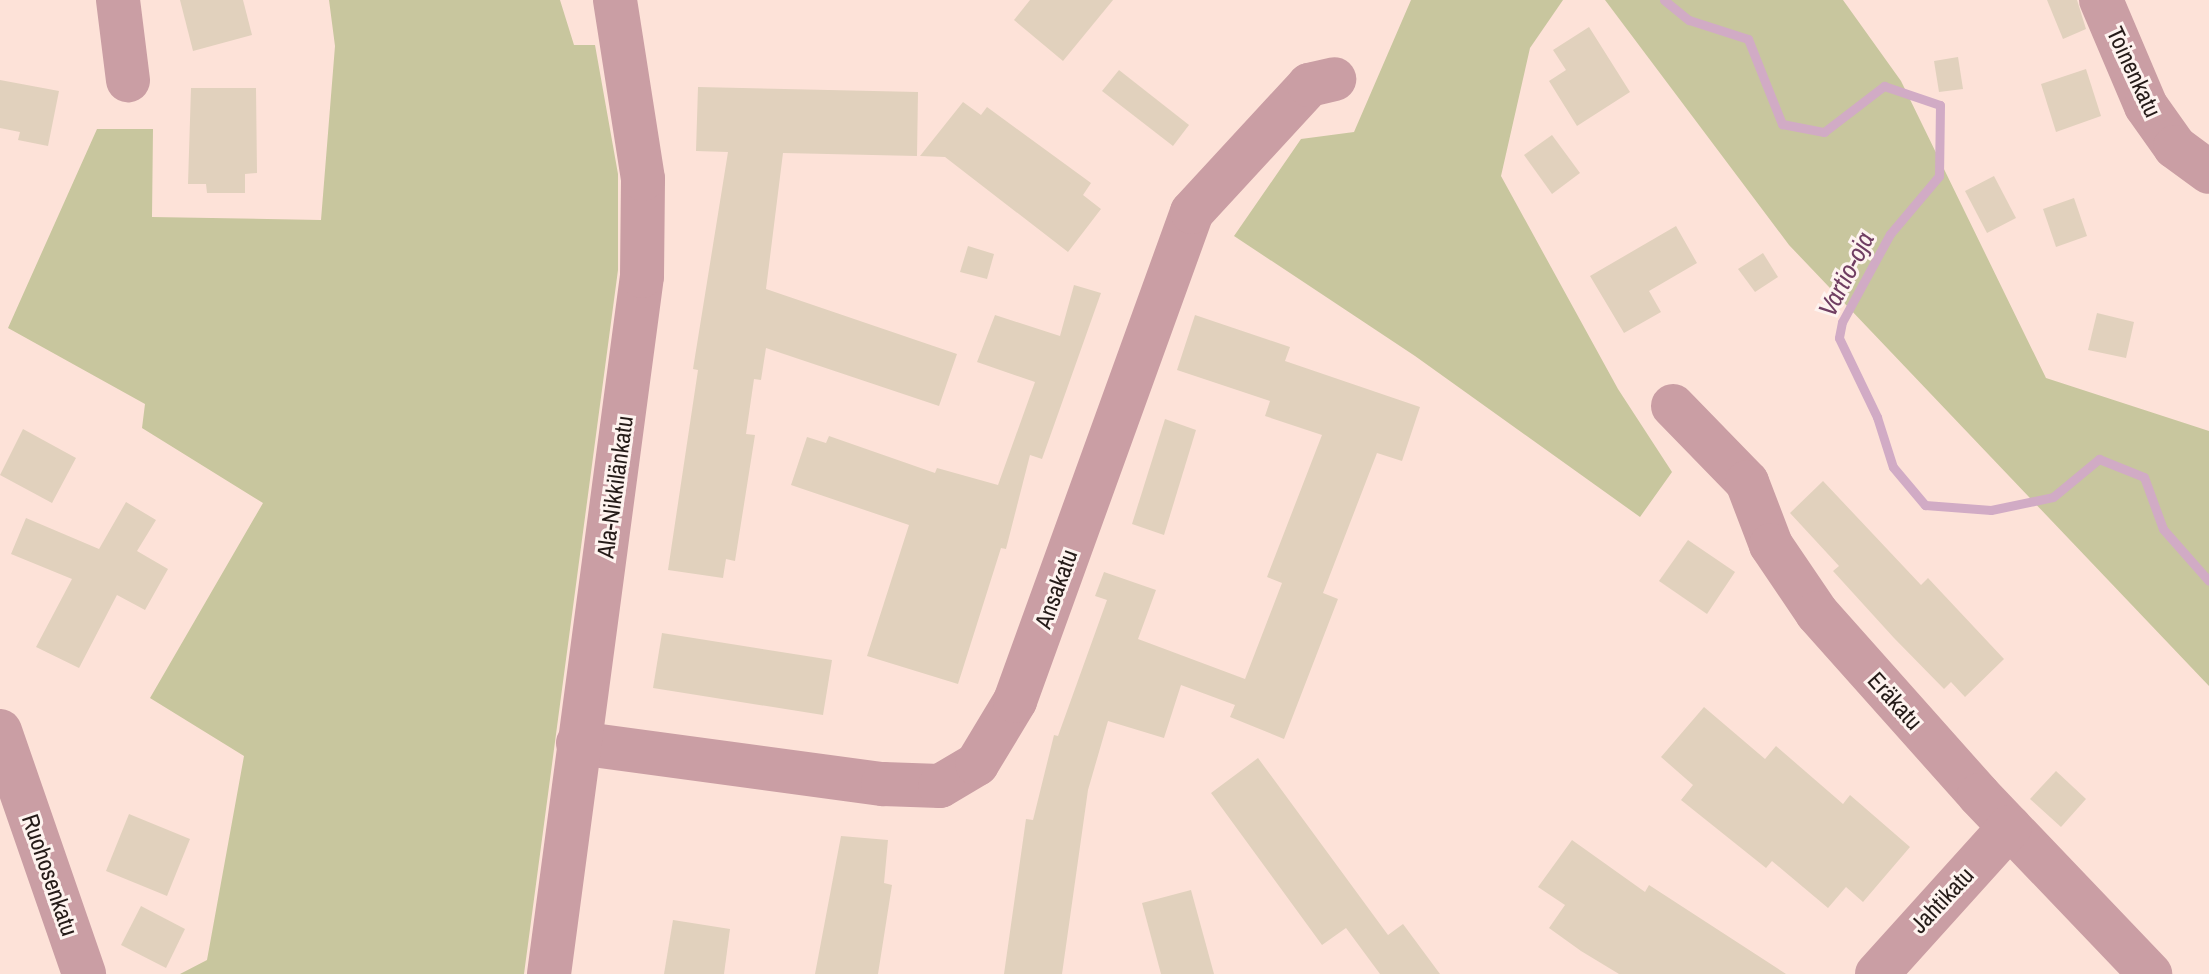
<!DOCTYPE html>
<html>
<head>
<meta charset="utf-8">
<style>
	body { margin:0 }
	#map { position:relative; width:2209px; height:974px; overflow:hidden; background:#fde2d8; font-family:"Archivo Narrow",sans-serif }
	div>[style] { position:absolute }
	.green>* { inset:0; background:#c8c69e }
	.stream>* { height:9px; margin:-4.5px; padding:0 4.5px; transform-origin:4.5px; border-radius:4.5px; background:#d1abc5 }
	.building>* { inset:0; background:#e1d1bd }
	.minor>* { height:44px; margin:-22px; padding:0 22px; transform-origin:22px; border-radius:22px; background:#ca9ea4 }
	span { translate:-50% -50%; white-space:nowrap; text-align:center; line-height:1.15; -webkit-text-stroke:6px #fef3ef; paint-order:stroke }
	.street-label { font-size:24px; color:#251b18 }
	.water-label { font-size:26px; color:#703e62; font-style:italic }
</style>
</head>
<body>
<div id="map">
	<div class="green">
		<i style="clip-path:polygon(329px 0,560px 0,574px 45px,595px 45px,618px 174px,618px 270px,524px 974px,180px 974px,207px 960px,244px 756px,150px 698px,263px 503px,142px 428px,145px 404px,8px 328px,97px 129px,153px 129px,152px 217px,321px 220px,335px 46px)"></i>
		<i style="clip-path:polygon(1411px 0,1563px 0,1530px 48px,1501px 176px,1618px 389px,1672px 472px,1640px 517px,1415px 356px,1234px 236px,1301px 139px,1354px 132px)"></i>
		<i style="clip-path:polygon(1605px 0,1843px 0,1901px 81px,2046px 378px,2209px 431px,2209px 686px,1789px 245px)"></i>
	</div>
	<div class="stream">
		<i style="left:1664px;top:0;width:32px;rotate:39deg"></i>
		<i style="left:1689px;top:20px;width:62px;rotate:17.9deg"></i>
		<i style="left:1748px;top:39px;width:92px;rotate:68.2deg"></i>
		<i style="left:1782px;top:124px;width:43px;rotate:10.8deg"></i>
		<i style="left:1824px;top:132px;width:76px;rotate:-37.5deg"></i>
		<i style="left:1884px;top:86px;width:59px;rotate:18.7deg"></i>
		<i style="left:1940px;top:105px;width:71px;rotate:90.8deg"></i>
		<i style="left:1939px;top:176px;width:76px;rotate:130.2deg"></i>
		<i style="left:1890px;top:234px;width:100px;rotate:118.6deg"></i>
		<i style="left:1842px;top:322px;width:16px;rotate:101deg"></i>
		<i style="left:1839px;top:338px;width:88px;rotate:64.3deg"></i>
		<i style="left:1877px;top:417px;width:52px;rotate:72.3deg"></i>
		<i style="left:1893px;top:467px;width:50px;rotate:49.9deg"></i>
		<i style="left:1925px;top:505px;width:66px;rotate:4.3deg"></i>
		<i style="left:1991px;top:510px;width:63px;rotate:-11.8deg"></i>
		<i style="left:2053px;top:497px;width:60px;rotate:-39.6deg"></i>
		<i style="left:2099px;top:459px;width:48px;rotate:21.8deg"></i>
		<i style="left:2144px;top:477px;width:55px;rotate:69.9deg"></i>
		<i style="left:2163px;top:529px;width:69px;rotate:48.5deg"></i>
	</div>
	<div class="building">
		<i style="clip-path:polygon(180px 0,243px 0,252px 35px,193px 51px)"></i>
		<i style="clip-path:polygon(1030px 0,1113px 0,1063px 61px,1014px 20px)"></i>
		<i style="clip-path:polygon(2047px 0,2077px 0,2086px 29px,2063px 39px)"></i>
		<i style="clip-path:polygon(1589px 27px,1630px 92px,1577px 126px,1549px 81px,1566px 70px,1553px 50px)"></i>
		<i style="clip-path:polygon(1958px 57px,1963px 89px,1939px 92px,1934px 61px)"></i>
		<i style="clip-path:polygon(2086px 69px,2101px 116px,2056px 132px,2041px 84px)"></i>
		<i style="clip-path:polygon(1119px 70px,1189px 125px,1173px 146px,1102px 91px)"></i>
		<i style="clip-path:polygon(0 80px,59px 91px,48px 146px,18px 140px,20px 132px,0 128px)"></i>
		<i style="clip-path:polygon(698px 87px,918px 92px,917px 156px,783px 153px,766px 289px,957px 354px,939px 406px,766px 348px,761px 380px,754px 379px,746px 434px,755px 435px,735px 561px,726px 559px,723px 578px,668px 570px,698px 370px,693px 369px,728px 152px,696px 151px)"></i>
		<i style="clip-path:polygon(191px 88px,256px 88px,257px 173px,245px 174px,245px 193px,207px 193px,206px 184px,188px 184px)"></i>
		<i style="clip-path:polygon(963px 102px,981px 115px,987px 107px,1091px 183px,1083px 195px,1101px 209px,1068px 252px,945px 157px,920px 156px)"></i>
		<i style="clip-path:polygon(1552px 135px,1580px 173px,1552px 194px,1524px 155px)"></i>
		<i style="clip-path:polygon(1994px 176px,2016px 218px,1987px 233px,1965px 191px)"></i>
		<i style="clip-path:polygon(2074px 198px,2087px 236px,2056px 247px,2043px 209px)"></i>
		<i style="clip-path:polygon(1676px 226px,1697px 263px,1649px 291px,1661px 312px,1624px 333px,1590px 276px)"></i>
		<i style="clip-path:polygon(968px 246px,994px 254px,987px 279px,960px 272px)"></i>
		<i style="clip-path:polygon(1763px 253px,1778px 277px,1755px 292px,1738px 269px)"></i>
		<i style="clip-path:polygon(1074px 285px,1101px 293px,1042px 459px,1030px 455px,1006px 549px,1001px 548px,958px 684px,867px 656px,909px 525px,791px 485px,807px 437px,826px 443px,829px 436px,935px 473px,937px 468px,998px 485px,1035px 382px,977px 362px,995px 315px,1060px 336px)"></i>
		<i style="clip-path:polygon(2097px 313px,2134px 322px,2126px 358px,2088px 350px)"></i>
		<i style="clip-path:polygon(1195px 315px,1290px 347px,1285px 361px,1420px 407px,1402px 461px,1377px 453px,1323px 593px,1338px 599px,1284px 739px,1230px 717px,1235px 705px,1181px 685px,1164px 738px,1108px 721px,1088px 790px,1062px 974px,1004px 974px,1026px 819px,1033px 820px,1054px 735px,1058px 736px,1107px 600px,1095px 596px,1104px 572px,1156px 590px,1138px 639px,1245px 679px,1282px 583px,1267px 577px,1322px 435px,1265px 416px,1270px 401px,1177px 370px)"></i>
		<i style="clip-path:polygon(1165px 419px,1196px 430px,1164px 535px,1132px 524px)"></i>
		<i style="clip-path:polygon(23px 429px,76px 458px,52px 503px,0 475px)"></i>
		<i style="clip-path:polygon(1823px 481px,1921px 585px,1928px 578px,2004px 659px,1965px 697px,1951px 682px,1944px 689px,1894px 638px,1833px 571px,1839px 566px,1790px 513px)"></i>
		<i style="clip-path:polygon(126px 502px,156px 520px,137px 551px,168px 569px,145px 610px,117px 595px,79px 668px,36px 647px,72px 579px,11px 554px,26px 518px,99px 549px)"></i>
		<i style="clip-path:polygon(1688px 540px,1735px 572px,1707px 614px,1659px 581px)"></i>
		<i style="clip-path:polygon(662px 633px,832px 660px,823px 715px,653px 688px)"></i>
		<i style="clip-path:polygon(1704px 707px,1765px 759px,1776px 746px,1843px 804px,1850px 795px,1910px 847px,1863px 902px,1846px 887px,1828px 908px,1772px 861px,1766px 868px,1681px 800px,1693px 785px,1661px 757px)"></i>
		<i style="clip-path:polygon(1258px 758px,1388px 935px,1403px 924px,1440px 974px,1380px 974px,1346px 928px,1322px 945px,1211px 793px)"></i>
		<i style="clip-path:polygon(2056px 771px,2086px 799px,2061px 827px,2030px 799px)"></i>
		<i style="clip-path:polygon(129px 814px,190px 839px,167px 896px,106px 871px)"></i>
		<i style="clip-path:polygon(841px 836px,888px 840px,884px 883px,892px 885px,878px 974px,815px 974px)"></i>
		<i style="clip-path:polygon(1572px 840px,1645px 892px,1649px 885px,1786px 974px,1619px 974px,1581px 951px,1549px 928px,1565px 905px,1538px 887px)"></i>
		<i style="clip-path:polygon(1191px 890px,1214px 974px,1161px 974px,1142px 903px)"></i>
		<i style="clip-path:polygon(141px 906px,185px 929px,166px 968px,121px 945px)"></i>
		<i style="clip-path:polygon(673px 920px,730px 929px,724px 974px,664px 974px)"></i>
	</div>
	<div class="minor">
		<i style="left:118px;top:0;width:81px;rotate:82.9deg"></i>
		<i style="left:2101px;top:0;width:115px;rotate:67deg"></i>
		<i style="left:2146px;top:106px;width:50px;rotate:54.7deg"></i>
		<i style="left:2175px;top:147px;width:42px;rotate:36.3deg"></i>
		<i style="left:1673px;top:406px;width:106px;rotate:45.8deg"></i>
		<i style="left:1747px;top:482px;width:67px;rotate:69.1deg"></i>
		<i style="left:1771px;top:545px;width:82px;rotate:55.9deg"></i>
		<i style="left:1817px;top:613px;width:244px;rotate:48.3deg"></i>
		<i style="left:1979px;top:795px;width:248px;rotate:46.3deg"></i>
		<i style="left:0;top:731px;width:257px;rotate:70.9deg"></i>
		<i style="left:578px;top:743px;width:308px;rotate:7.7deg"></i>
		<i style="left:883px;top:784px;width:57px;rotate:2deg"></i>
		<i style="left:940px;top:786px;width:43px;rotate:-30.7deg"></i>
		<i style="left:977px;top:764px;width:74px;rotate:-58.9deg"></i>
		<i style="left:1015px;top:701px;width:520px;rotate:-70.1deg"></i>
		<i style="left:1192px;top:212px;width:173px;rotate:-47.3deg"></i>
		<i style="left:1309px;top:85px;width:26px;rotate:-13deg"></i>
		<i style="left:549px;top:974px;width:704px;rotate:-82.41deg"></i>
		<i style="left:642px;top:276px;width:97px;rotate:-89.4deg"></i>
		<i style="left:643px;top:179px;width:181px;rotate:-98.9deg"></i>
		<i style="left:1877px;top:974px;width:198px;rotate:-47.9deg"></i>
	</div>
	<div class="street-label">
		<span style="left:2134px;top:72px;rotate:65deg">Toinenkatu</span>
		<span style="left:615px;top:487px;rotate:-82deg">Ala-Nikkilänkatu</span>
		<span style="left:1056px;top:589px;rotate:-70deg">Ansakatu</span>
		<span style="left:1895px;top:701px;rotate:48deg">Eräkatu</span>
		<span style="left:50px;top:875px;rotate:71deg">Ruohosenkatu</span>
		<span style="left:1942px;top:900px;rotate:-47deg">Jahtikatu</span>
	</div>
	<div class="water-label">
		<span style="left:1846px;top:274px;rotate:-63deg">Vartio-oja</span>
	</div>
</div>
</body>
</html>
